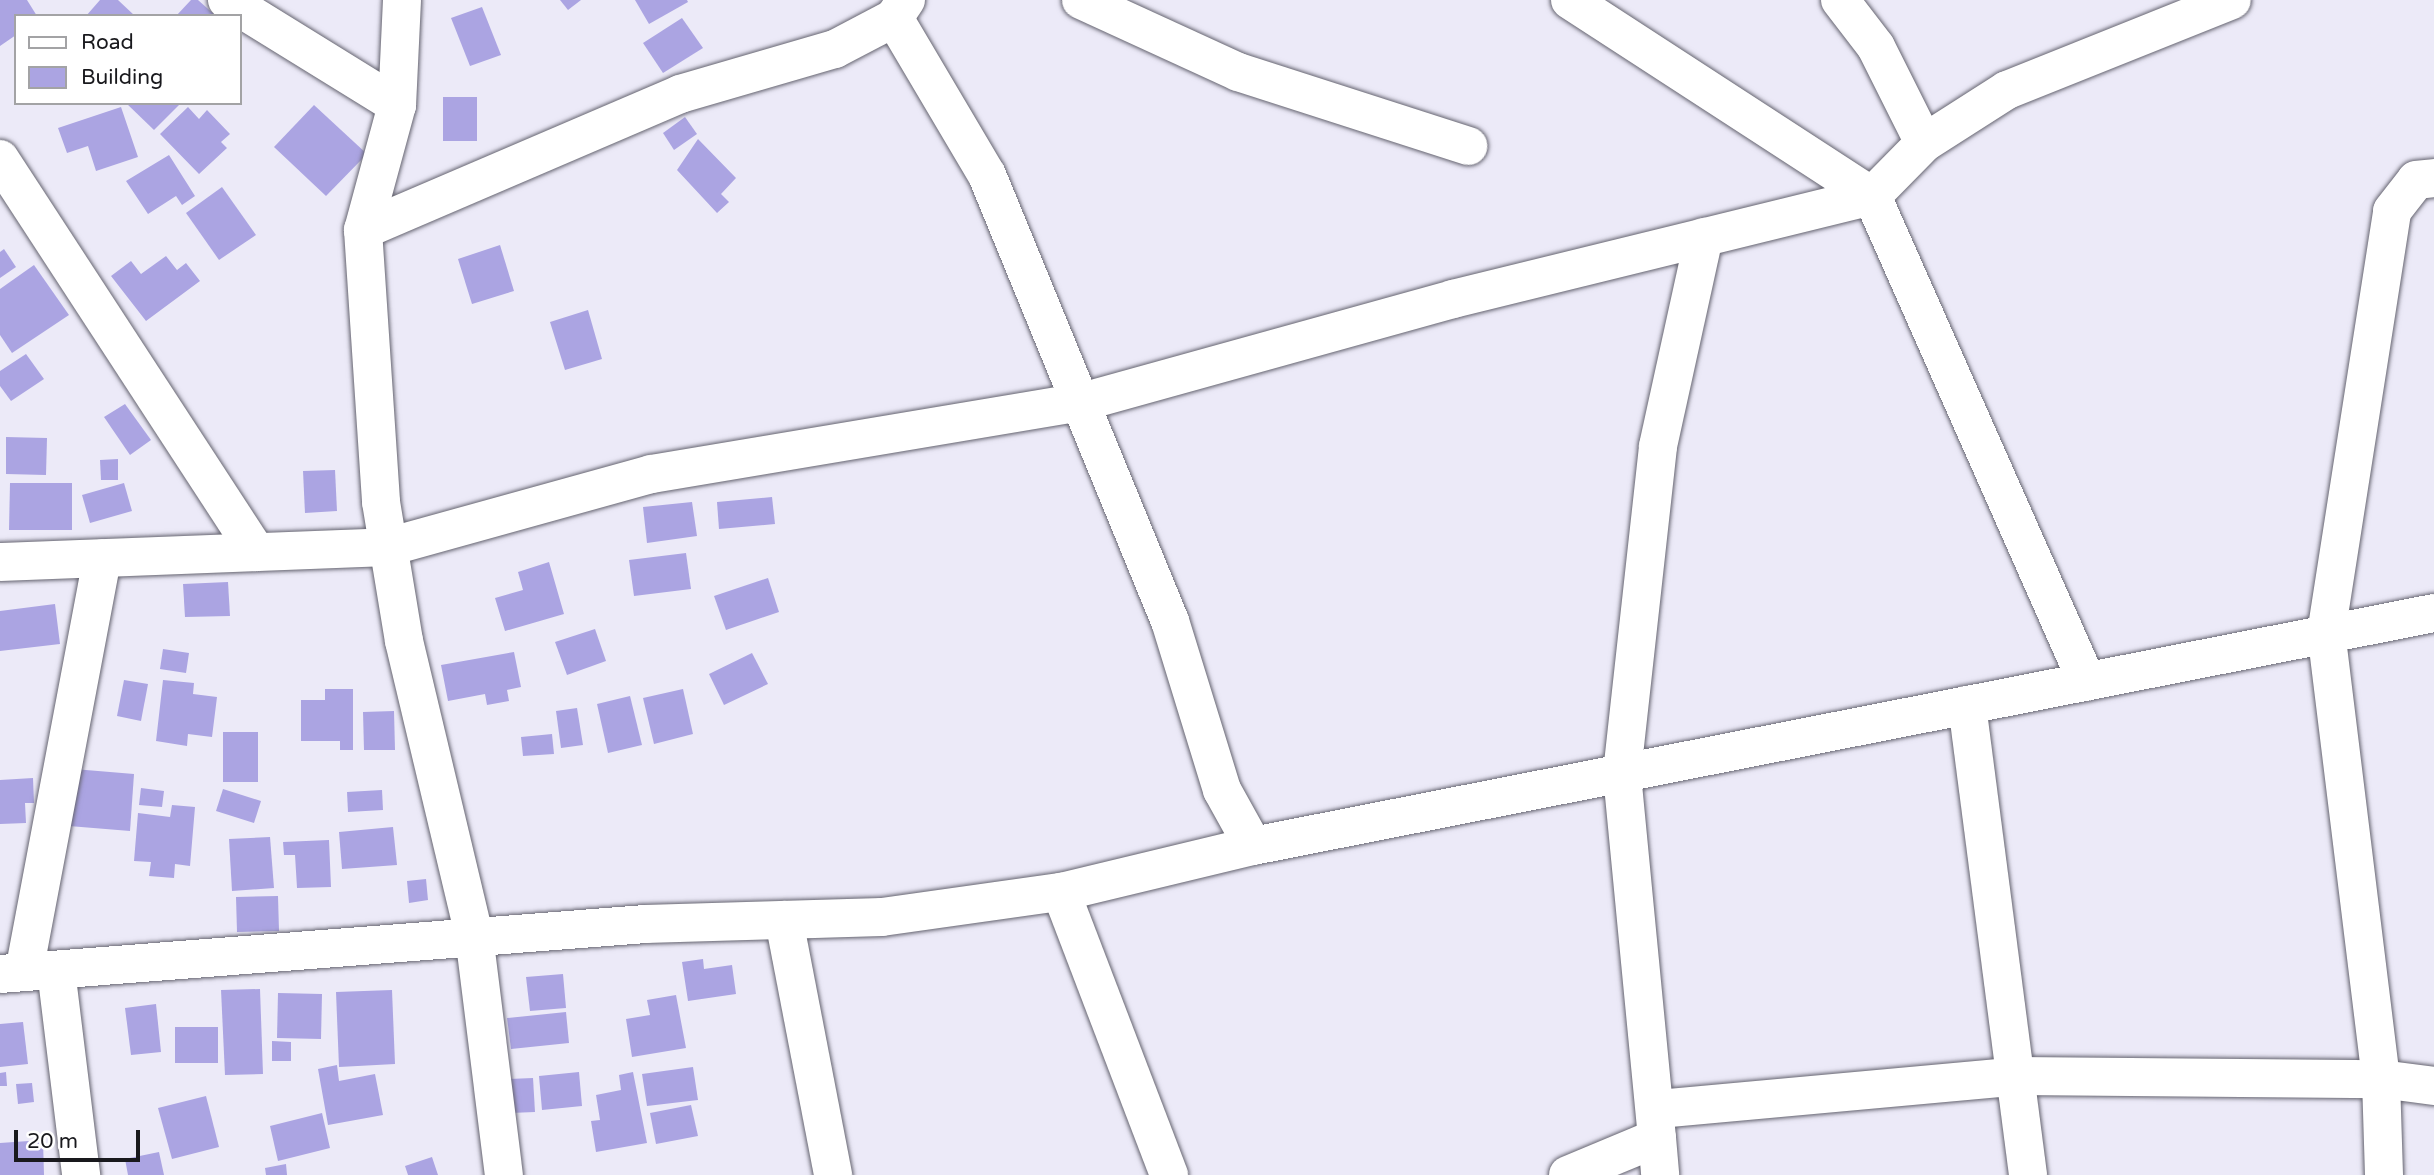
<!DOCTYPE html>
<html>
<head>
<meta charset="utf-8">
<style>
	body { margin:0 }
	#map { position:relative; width:2434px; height:1175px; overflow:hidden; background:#eceaf8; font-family:"Varela Round",sans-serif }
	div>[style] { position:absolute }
	.building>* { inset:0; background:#aba4e2 }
	.roads { filter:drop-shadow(0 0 2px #656470) drop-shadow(0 0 2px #656470) }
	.street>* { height:38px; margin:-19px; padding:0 19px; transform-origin:19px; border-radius:19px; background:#fff }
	span { translate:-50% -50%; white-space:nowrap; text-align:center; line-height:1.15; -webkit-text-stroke:5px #fff; paint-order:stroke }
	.legend { position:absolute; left:14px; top:14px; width:228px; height:91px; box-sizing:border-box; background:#fff; border:2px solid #a3a3a5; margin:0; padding:9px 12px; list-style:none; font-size:21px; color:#19191d }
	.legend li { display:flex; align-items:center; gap:14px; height:35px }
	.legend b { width:35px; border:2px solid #a3a3a5 }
	.scale { position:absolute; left:14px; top:1130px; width:126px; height:32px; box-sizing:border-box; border:4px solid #19191d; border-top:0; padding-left:9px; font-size:21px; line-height:24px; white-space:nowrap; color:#19191d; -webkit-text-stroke:5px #fff; paint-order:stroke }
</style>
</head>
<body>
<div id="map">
	<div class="building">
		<i style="clip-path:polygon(0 0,27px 0,37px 16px,16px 16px,16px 35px,0 46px)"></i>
		<i style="clip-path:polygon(100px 0,118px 0,135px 16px,86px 16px)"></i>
		<i style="clip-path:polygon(191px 0,198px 0,216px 16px,176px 16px)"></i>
		<i style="clip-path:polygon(560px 0,581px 0,568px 10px)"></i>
		<i style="clip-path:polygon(635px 0,687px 0,688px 2px,649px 24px)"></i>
		<i style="clip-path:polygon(482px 7px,501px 55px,470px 66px,451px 18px)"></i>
		<i style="clip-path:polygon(682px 18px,703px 48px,663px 73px,643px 43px)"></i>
		<i style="clip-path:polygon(443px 97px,477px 97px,477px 141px,443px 141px)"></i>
		<i style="clip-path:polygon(126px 103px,177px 103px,179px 105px,154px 130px)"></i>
		<i style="clip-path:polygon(314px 105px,367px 154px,326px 196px,274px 147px)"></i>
		<i style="clip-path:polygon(121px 107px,138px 157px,96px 171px,88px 146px,67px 153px,58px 128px)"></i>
		<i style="clip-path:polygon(188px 107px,199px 119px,207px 110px,230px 134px,221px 142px,227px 148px,199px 174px,160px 134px)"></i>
		<i style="clip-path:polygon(685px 117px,697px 134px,674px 150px,663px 133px)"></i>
		<i style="clip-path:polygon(698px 139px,736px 178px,721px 194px,729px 202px,717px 213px,677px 170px)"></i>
		<i style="clip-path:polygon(169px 155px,195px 196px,182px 205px,176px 196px,148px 214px,126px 181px)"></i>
		<i style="clip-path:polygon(222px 187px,256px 235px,219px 260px,186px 213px)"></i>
		<i style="clip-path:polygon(500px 245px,514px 291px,472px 304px,458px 259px)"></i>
		<i style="clip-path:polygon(4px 249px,16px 267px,0 278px,0 252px)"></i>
		<i style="clip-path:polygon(166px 256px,177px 270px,186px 263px,200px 281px,146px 321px,111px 276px,131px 261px,141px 274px)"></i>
		<i style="clip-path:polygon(34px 265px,69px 315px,12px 353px,0 335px,0 289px)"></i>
		<i style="clip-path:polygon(588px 310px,602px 359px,565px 370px,550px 322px)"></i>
		<i style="clip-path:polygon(26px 354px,44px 379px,11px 401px,0 386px,0 371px)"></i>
		<i style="clip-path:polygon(125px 404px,151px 440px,130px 455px,104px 417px)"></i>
		<i style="clip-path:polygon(6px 437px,47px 438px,46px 475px,6px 474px)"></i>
		<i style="clip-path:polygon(118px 459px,118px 480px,101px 480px,100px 460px)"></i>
		<i style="clip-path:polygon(335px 470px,337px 511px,305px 513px,303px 471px)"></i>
		<i style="clip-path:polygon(10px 483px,72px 483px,72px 530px,9px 530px)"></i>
		<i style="clip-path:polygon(124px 483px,132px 511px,90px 523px,82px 495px)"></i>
		<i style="clip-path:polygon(772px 497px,775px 524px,719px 529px,717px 502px)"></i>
		<i style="clip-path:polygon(692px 502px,697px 536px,647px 543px,643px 507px)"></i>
		<i style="clip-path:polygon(686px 553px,691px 589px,634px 596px,629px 560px)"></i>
		<i style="clip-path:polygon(549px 562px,564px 614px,505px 631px,495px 598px,523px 590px,518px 572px)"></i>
		<i style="clip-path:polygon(768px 578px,779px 612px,726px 630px,714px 596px)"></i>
		<i style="clip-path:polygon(228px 582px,230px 616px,185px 617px,183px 584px)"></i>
		<i style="clip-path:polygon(55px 604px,60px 644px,0 651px,0 611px)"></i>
		<i style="clip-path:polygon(595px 629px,606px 661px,567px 675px,555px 642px)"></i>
		<i style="clip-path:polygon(163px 649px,189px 653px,186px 673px,160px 669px)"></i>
		<i style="clip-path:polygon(514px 652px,521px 687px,507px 690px,509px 701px,487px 705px,485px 694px,448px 701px,441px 665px)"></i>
		<i style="clip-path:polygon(752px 653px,768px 684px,724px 705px,709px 674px)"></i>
		<i style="clip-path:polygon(124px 680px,148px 684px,141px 721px,117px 716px)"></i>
		<i style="clip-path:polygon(163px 680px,194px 683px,193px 694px,217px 697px,212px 737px,188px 734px,187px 746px,156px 741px)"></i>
		<i style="clip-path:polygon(325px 689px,353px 689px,353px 750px,340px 750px,340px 741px,301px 741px,301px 700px,325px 700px)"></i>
		<i style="clip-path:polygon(683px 689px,693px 734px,654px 744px,643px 698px)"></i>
		<i style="clip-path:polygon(630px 696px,642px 745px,608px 753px,597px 704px)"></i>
		<i style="clip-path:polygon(577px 708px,583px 745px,561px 748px,556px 711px)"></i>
		<i style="clip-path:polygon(394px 711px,395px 750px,364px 750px,363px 712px)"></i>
		<i style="clip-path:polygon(223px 732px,258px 732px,258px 782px,223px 782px)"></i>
		<i style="clip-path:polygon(552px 734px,554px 754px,523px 756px,521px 737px)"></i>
		<i style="clip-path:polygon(74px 769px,134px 774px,130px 831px,69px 826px)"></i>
		<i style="clip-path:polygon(33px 778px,34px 803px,25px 803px,26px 823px,0 824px,0 780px)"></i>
		<i style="clip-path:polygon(141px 788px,164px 791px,162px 807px,139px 805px)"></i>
		<i style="clip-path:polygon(223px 789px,261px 801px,254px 823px,216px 811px)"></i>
		<i style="clip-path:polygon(382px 790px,383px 810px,348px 812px,347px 792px)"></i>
		<i style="clip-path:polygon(172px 805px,195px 807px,190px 866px,175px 864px,174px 878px,149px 876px,151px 862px,134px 861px,138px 813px,170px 817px)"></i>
		<i style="clip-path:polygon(393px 827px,397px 865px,342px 869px,339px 832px)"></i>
		<i style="clip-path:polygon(270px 837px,274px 888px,232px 891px,229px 839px)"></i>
		<i style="clip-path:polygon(329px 840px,331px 887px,297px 888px,295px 855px,284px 855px,283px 842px)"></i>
		<i style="clip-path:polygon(426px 879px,428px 900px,409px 903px,407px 881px)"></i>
		<i style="clip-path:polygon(278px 896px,279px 931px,237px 932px,236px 897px)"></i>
		<i style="clip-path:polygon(703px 959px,704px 969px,732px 965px,736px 994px,688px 1001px,682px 962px)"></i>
		<i style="clip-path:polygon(563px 974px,566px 1008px,530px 1011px,526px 977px)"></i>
		<i style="clip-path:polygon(260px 989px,263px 1074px,225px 1075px,221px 990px)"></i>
		<i style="clip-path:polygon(392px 990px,395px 1064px,339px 1067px,336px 992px)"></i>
		<i style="clip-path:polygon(278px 993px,322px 994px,321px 1039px,277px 1038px)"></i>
		<i style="clip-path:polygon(676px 995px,686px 1048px,632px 1057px,626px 1019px,650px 1015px,647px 1000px)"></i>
		<i style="clip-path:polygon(156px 1004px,161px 1052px,131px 1055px,125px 1008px)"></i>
		<i style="clip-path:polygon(566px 1012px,569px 1043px,511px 1049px,507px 1018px)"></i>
		<i style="clip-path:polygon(23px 1022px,28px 1064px,0 1067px,0 1024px)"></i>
		<i style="clip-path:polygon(175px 1027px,218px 1027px,218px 1063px,175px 1063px)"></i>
		<i style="clip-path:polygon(272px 1041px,291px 1042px,291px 1061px,272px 1061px)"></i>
		<i style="clip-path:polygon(337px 1065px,339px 1081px,375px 1074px,383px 1115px,328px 1125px,318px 1069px)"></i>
		<i style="clip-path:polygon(693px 1067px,698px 1100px,647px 1106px,642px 1074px)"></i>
		<i style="clip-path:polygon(6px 1072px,7px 1086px,0 1086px,0 1073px)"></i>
		<i style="clip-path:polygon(579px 1072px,582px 1106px,542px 1110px,539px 1076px)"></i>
		<i style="clip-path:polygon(633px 1072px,647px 1143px,596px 1152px,591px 1121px,600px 1120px,596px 1095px,621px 1090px,619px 1075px)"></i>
		<i style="clip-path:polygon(533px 1078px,535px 1112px,510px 1113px,509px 1079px)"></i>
		<i style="clip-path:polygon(32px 1083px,34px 1102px,18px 1104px,16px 1084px)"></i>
		<i style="clip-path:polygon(206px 1096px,219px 1147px,172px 1159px,158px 1108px)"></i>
		<i style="clip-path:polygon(691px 1105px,698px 1136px,656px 1144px,650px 1113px)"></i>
		<i style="clip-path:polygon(322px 1113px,330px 1148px,278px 1161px,270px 1126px)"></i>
		<i style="clip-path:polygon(43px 1140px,44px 1175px,0 1175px,0 1143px)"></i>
		<i style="clip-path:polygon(159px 1152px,164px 1175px,128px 1175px,125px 1159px)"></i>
		<i style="clip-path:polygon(432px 1157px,438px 1175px,408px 1175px,405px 1166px)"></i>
		<i style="clip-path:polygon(286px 1164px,287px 1175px,266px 1175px,265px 1168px)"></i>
	</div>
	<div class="roads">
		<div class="street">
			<i style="left:227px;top:0;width:200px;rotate:31.7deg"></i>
			<i style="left:402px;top:0;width:105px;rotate:92.7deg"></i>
			<i style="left:397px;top:105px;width:130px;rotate:105.2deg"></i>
			<i style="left:363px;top:230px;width:273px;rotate:86.2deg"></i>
			<i style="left:381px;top:502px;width:141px;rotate:80.6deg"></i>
			<i style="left:404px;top:641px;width:302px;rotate:76.6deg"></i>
			<i style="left:474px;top:935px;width:242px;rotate:82.9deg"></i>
			<i style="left:906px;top:0;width:22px;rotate:124deg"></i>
			<i style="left:894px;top:18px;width:182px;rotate:59.4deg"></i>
			<i style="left:987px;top:175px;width:482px;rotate:67.7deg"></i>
			<i style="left:1170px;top:621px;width:177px;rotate:72.9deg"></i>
			<i style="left:1222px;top:790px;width:64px;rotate:61deg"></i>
			<i style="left:1081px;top:0;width:173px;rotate:24.6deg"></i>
			<i style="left:1238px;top:72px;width:242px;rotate:17.8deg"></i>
			<i style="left:1570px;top:0;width:360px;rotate:33deg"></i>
			<i style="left:1872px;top:196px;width:74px;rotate:-45.5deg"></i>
			<i style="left:1924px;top:143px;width:98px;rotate:-32.6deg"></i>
			<i style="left:2007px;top:90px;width:242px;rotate:-21.8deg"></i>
			<i style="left:1840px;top:0;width:59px;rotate:52.5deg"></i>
			<i style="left:1876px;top:47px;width:107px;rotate:63.4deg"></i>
			<i style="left:0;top:159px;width:469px;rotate:56.9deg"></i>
			<i style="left:363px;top:230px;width:345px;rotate:-23.2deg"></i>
			<i style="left:680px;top:94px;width:161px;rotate:-16.2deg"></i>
			<i style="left:835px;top:49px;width:67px;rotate:-27.7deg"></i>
			<i style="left:0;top:562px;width:388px;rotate:-2.2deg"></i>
			<i style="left:388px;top:547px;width:273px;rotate:-15.5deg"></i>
			<i style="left:651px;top:474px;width:437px;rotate:-9.5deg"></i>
			<i style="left:1082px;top:402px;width:385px;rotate:-15.5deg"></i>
			<i style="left:1453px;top:299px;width:431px;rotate:-13.8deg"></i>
			<i style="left:1872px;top:196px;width:531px;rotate:66.14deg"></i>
			<i style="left:1967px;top:705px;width:474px;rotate:82.6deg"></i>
			<i style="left:1061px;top:892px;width:303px;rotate:69.1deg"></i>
			<i style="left:784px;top:920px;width:260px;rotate:79.1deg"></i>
			<i style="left:56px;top:970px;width:207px;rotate:83deg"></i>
			<i style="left:24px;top:972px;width:421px;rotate:-79.3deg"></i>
			<i style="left:0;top:974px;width:647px;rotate:-4.43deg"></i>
			<i style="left:645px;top:924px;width:237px;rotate:-1.7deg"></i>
			<i style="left:882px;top:917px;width:181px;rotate:-8deg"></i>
			<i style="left:1061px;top:892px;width:197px;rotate:-13.5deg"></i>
			<i style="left:1253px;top:846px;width:1204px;rotate:-11.16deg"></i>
			<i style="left:1658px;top:1109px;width:362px;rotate:-5.2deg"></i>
			<i style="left:2018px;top:1076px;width:363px;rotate:0.5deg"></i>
			<i style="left:2381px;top:1079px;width:53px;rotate:7.5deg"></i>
			<i style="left:1657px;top:1138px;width:37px;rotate:85deg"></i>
			<i style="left:1568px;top:1175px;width:96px;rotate:-22.6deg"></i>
			<i style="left:1657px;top:1138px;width:367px;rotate:-95.5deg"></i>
			<i style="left:1622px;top:773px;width:329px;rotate:-83.7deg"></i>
			<i style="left:1658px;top:446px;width:214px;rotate:-77.6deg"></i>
			<i style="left:2384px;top:1175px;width:96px;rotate:-91.8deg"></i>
			<i style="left:2381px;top:1079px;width:448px;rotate:-97deg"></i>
			<i style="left:2326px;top:634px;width:428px;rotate:-81.1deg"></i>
			<i style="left:2392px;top:211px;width:39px;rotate:-52deg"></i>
			<i style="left:2416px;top:180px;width:18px;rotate:-6deg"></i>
		</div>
	</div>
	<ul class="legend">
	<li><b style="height:9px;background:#fff"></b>Road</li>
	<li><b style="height:19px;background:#aba4e2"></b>Building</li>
	</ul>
	<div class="scale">20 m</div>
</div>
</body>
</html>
